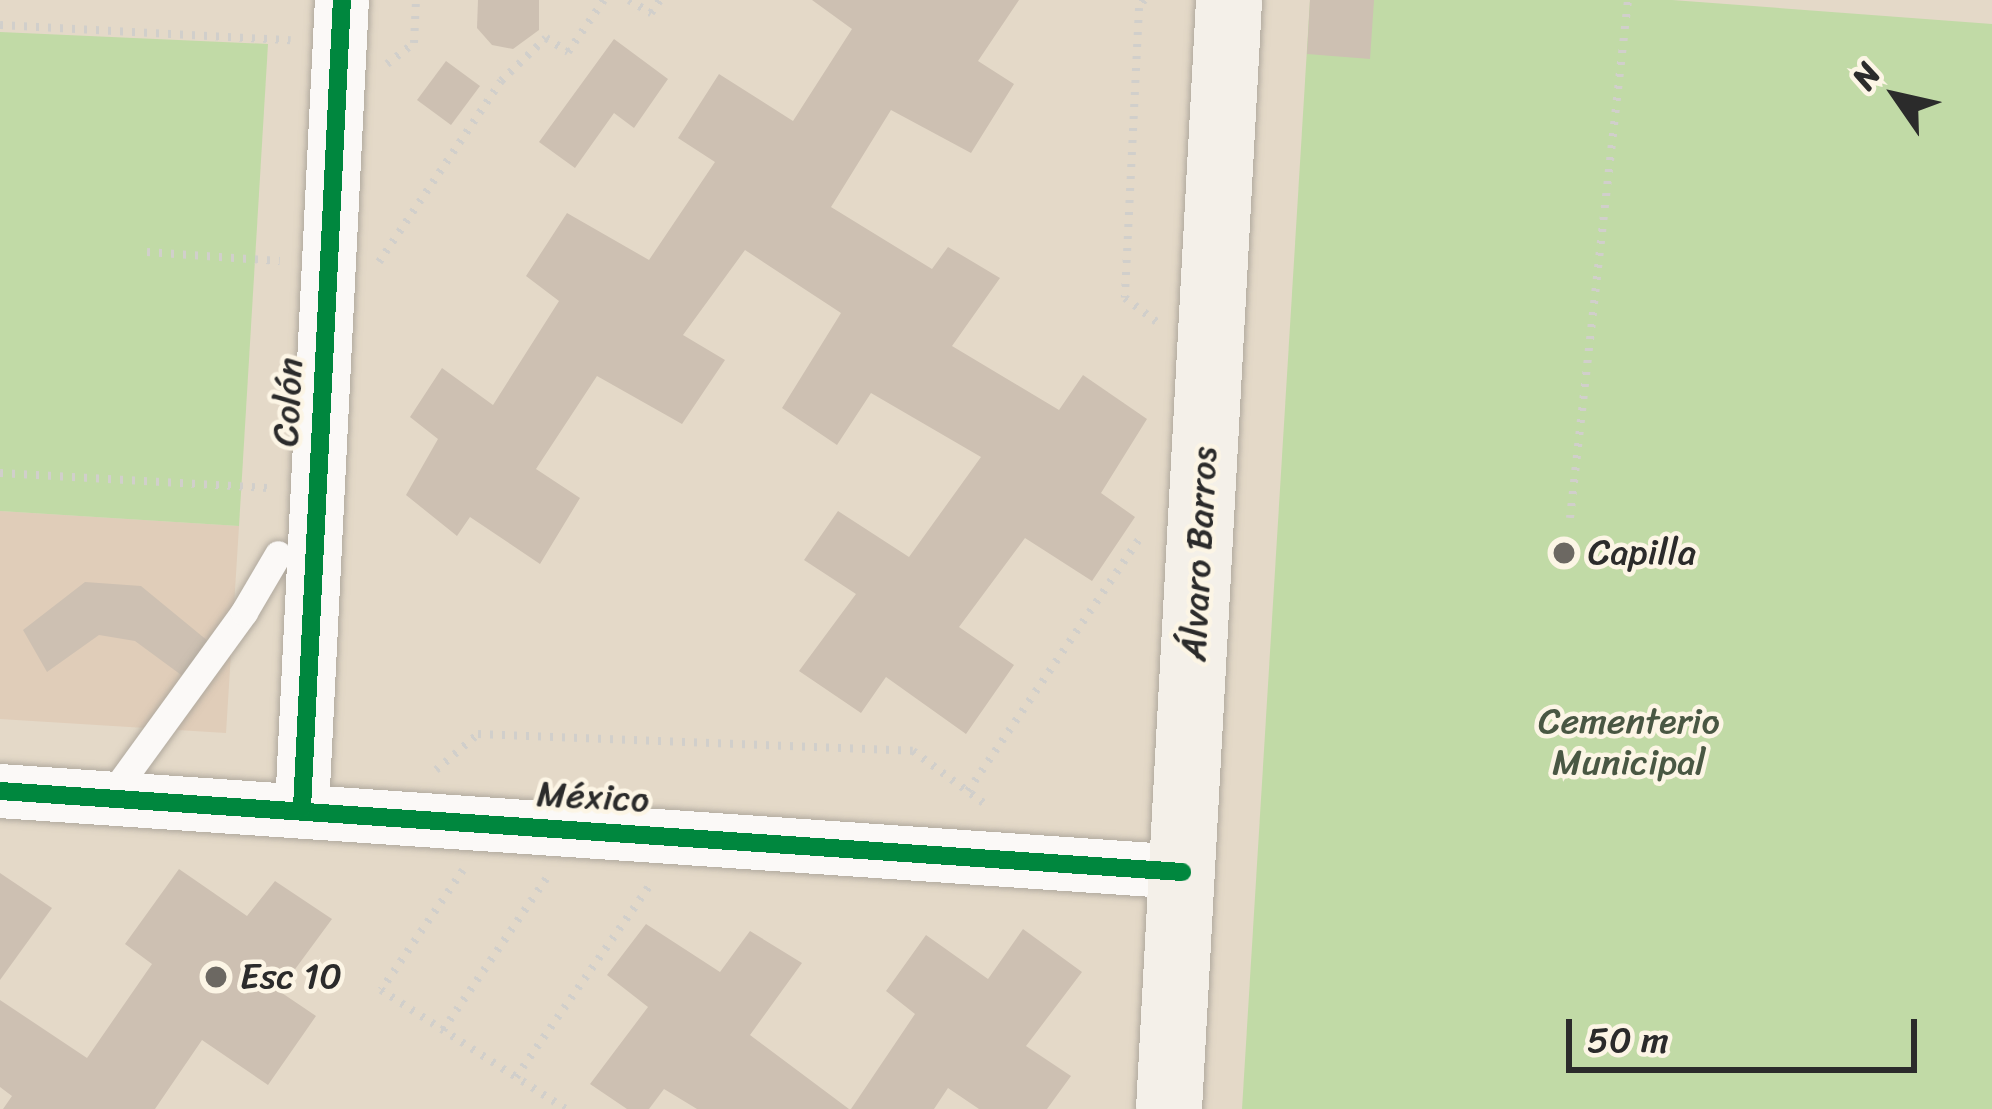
<!DOCTYPE html>
<html>
<head>
<meta charset="utf-8">
<style>
	body { margin:0 }
	#map { position:relative; width:1992px; height:1109px; overflow:hidden; background:#e4d9c8; font-family:Sriracha,sans-serif }
	div>[style] { position:absolute }
	.built>* { inset:0; background:#e0cdb9 }
	.green>* { inset:0; background:#c1daa6 }
	.building>* { inset:0; background:#cdc0b2 }
	.path>* { height:8px; margin-top:-4px; transform-origin:0; background:repeating-linear-gradient(90deg,#d1cfcb 0 3px,transparent 0 12px) }
	.roads { filter:drop-shadow(0 0 3px #b0a99e) drop-shadow(0 0 3px #b0a99e) }
	.lane>* { height:27px; margin:-13.5px; padding:0 13.5px; transform-origin:13.5px; border-radius:13.5px; background:#fbf9f7 }
	.street>* { height:54px; margin:-27px; padding:0 27px; transform-origin:27px; border-radius:27px; background:#fbf9f7 }
	.secondary>* { height:66px; margin:-33px; padding:0 33px; transform-origin:33px; border-radius:33px; background:#f4f0e9 }
	.cycleway>* { height:18px; margin:-9px; padding:0 9px; transform-origin:9px; border-radius:9px; background:#00873e }
	.dots>* { width:33px; height:33px; translate:-50% -50%; box-sizing:border-box; border:6px solid #fcf5e5; border-radius:50% }
	span { translate:-50% -50%; white-space:nowrap; text-align:center; line-height:1.15; -webkit-text-stroke:9px #fcf5e5; paint-order:stroke }
	.street-label { font-size:36px; color:#2b2b2b }
	.poi-label { font-size:36px; color:#2b2b2b }
	.left { translate:0 -50%; text-align:left }
	.park-label { font-size:36px; color:#495743 }
	.north { position:absolute; left:1836px; top:36px; width:120px; height:120px; -webkit-text-stroke:9px #fcf5e5; paint-order:stroke; rotate:304deg; font-size:33px; font-weight:700; line-height:48px; text-align:center; color:#2b2b2b }
	.north::after { content:''; display:block; margin:auto; width:42px; height:54px; background:#2b2b2b; clip-path:polygon(50% 0,100% 100%,50% 72%,0 100%) }
	.scale { position:absolute; left:1566px; top:1019px; width:351px; height:54px; box-sizing:border-box; border:6px solid #2b2b2b; border-top:0; padding-left:15px; font-size:36px; line-height:42px; white-space:nowrap; color:#2b2b2b; -webkit-text-stroke:9px #fcf5e5; paint-order:stroke }
</style>
</head>
<body>
<div id="map">
	<div class="built">
		<i style="clip-path:polygon(0 511px,239px 526px,226px 733px,0 719px)"></i>
	</div>
	<div class="green">
		<i style="clip-path:polygon(1310px 0,1672px 0,1992px 24px,1992px 1109px,1242px 1109px)"></i>
		<i style="clip-path:polygon(0 32px,268px 44px,239px 526px,0 511px)"></i>
	</div>
	<div class="building">
		<i style="clip-path:polygon(478px 0,539px 0,539px 30px,513px 49px,492px 45px,477px 28px)"></i>
		<i style="clip-path:polygon(812px 0,1019px 0,978px 61px,1014px 84px,971px 153px,891px 110px,831px 207px,932px 269px,948px 247px,1000px 278px,952px 346px,1059px 410px,1083px 375px,1147px 419px,1101px 493px,1135px 517px,1092px 581px,1025px 538px,959px 627px,1014px 665px,966px 734px,886px 677px,861px 713px,799px 671px,856px 594px,804px 560px,838px 511px,909px 557px,981px 457px,871px 393px,837px 445px,782px 408px,841px 313px,745px 250px,683px 335px,725px 360px,682px 424px,597px 376px,536px 469px,580px 498px,540px 564px,470px 517px,457px 536px,406px 495px,438px 439px,410px 417px,442px 368px,493px 405px,559px 301px,526px 276px,567px 213px,649px 260px,715px 162px,678px 138px,719px 74px,793px 121px,852px 29px)"></i>
		<i style="clip-path:polygon(1310px 0,1374px 0,1370px 59px,1307px 54px)"></i>
		<i style="clip-path:polygon(614px 39px,668px 79px,634px 128px,614px 113px,575px 168px,539px 142px)"></i>
		<i style="clip-path:polygon(446px 61px,480px 86px,451px 125px,417px 100px)"></i>
		<i style="clip-path:polygon(85px 582px,141px 586px,214px 646px,188px 680px,135px 641px,99px 635px,47px 672px,23px 630px)"></i>
		<i style="clip-path:polygon(179px 869px,247px 916px,275px 881px,332px 919px,279px 991px,316px 1016px,268px 1085px,202px 1040px,155px 1109px,3px 1109px,12px 1096px,0 1087px,0 1000px,87px 1058px,152px 964px,125px 944px)"></i>
		<i style="clip-path:polygon(0 873px,52px 908px,0 980px)"></i>
		<i style="clip-path:polygon(646px 924px,720px 972px,750px 931px,802px 963px,750px 1035px,849px 1109px,697px 1109px,664px 1089px,649px 1109px,627px 1109px,590px 1084px,648px 1007px,607px 975px)"></i>
		<i style="clip-path:polygon(1023px 929px,1082px 972px,1026px 1046px,1071px 1076px,1047px 1109px,979px 1109px,948px 1088px,934px 1109px,851px 1109px,915px 1014px,886px 991px,926px 935px,988px 979px)"></i>
	</div>
	<div class="path">
		<i style="left:629px;top:0;width:26px;rotate:31deg"></i>
		<i style="left:651px;top:13px;width:16px;rotate:-55deg"></i>
		<i style="left:1144px;top:0;width:9px;rotate:122deg"></i>
		<i style="left:1139px;top:8px;width:290px;rotate:92.8deg"></i>
		<i style="left:1125px;top:298px;width:41px;rotate:37.1deg"></i>
		<i style="left:0;top:25px;width:291px;rotate:3deg"></i>
		<i style="left:387px;top:64px;width:34px;rotate:-38deg"></i>
		<i style="left:414px;top:43px;width:43px;rotate:-87.3deg"></i>
		<i style="left:147px;top:252px;width:133px;rotate:3.9deg"></i>
		<i style="left:379px;top:262px;width:218px;rotate:-56deg"></i>
		<i style="left:501px;top:81px;width:62px;rotate:-43.7deg"></i>
		<i style="left:546px;top:38px;width:26px;rotate:32deg"></i>
		<i style="left:568px;top:52px;width:63px;rotate:-55.3deg"></i>
		<i style="left:0;top:473px;width:268px;rotate:3.2deg"></i>
		<i style="left:1570px;top:518px;width:521px;rotate:-83.61deg"></i>
		<i style="left:436px;top:770px;width:55px;rotate:-40.6deg"></i>
		<i style="left:478px;top:734px;width:435px;rotate:2.2deg"></i>
		<i style="left:913px;top:751px;width:94px;rotate:36.4deg"></i>
		<i style="left:968px;top:791px;width:310px;rotate:-55.8deg"></i>
		<i style="left:463px;top:870px;width:145px;rotate:124.3deg"></i>
		<i style="left:381px;top:990px;width:220px;rotate:32.8deg"></i>
		<i style="left:443px;top:1030px;width:186px;rotate:-55.7deg"></i>
		<i style="left:516px;top:1077px;width:233px;rotate:-55.1deg"></i>
	</div>
	<div class="roads">
		<div class="lane">
			<i style="left:109px;top:798px;width:230px;rotate:-54deg"></i>
			<i style="left:244px;top:612px;width:67px;rotate:-59.6deg"></i>
		</div>
		<div class="street">
			<i style="left:0;top:791px;width:1185px;rotate:3.92deg"></i>
			<i style="left:302px;top:808px;width:809px;rotate:-87.17deg"></i>
		</div>
		<div class="secondary">
			<i style="left:1169px;top:1109px;width:1111px;rotate:-86.9deg"></i>
		</div>
	</div>
	<div class="cycleway">
		<i style="left:0;top:791px;width:1185px;rotate:3.92deg"></i>
		<i style="left:302px;top:808px;width:809px;rotate:-87.17deg"></i>
	</div>
	<div class="dots">
		<i style="left:1564px;top:553px;background:#6c6862"></i>
		<i style="left:216px;top:977px;background:#6c6862"></i>
	</div>
	<div class="street-label">
		<span style="left:288px;top:402px;rotate:-87deg">Colón</span>
		<span style="left:1199px;top:554px;rotate:-87deg">Álvaro Barros</span>
		<span style="left:593px;top:797px;rotate:3deg">México</span>
	</div>
	<div class="poi-label">
		<span class="left" style="left:1588px;top:553px">Capilla</span>
		<span class="left" style="left:240px;top:977px">Esc 10</span>
	</div>
	<div class="park-label">
		<span style="left:1629px;top:742px">Cementerio<br>Municipal</span>
	</div>
	<div class="north">N</div>
	<div class="scale">50 m</div>
</div>
</body>
</html>
